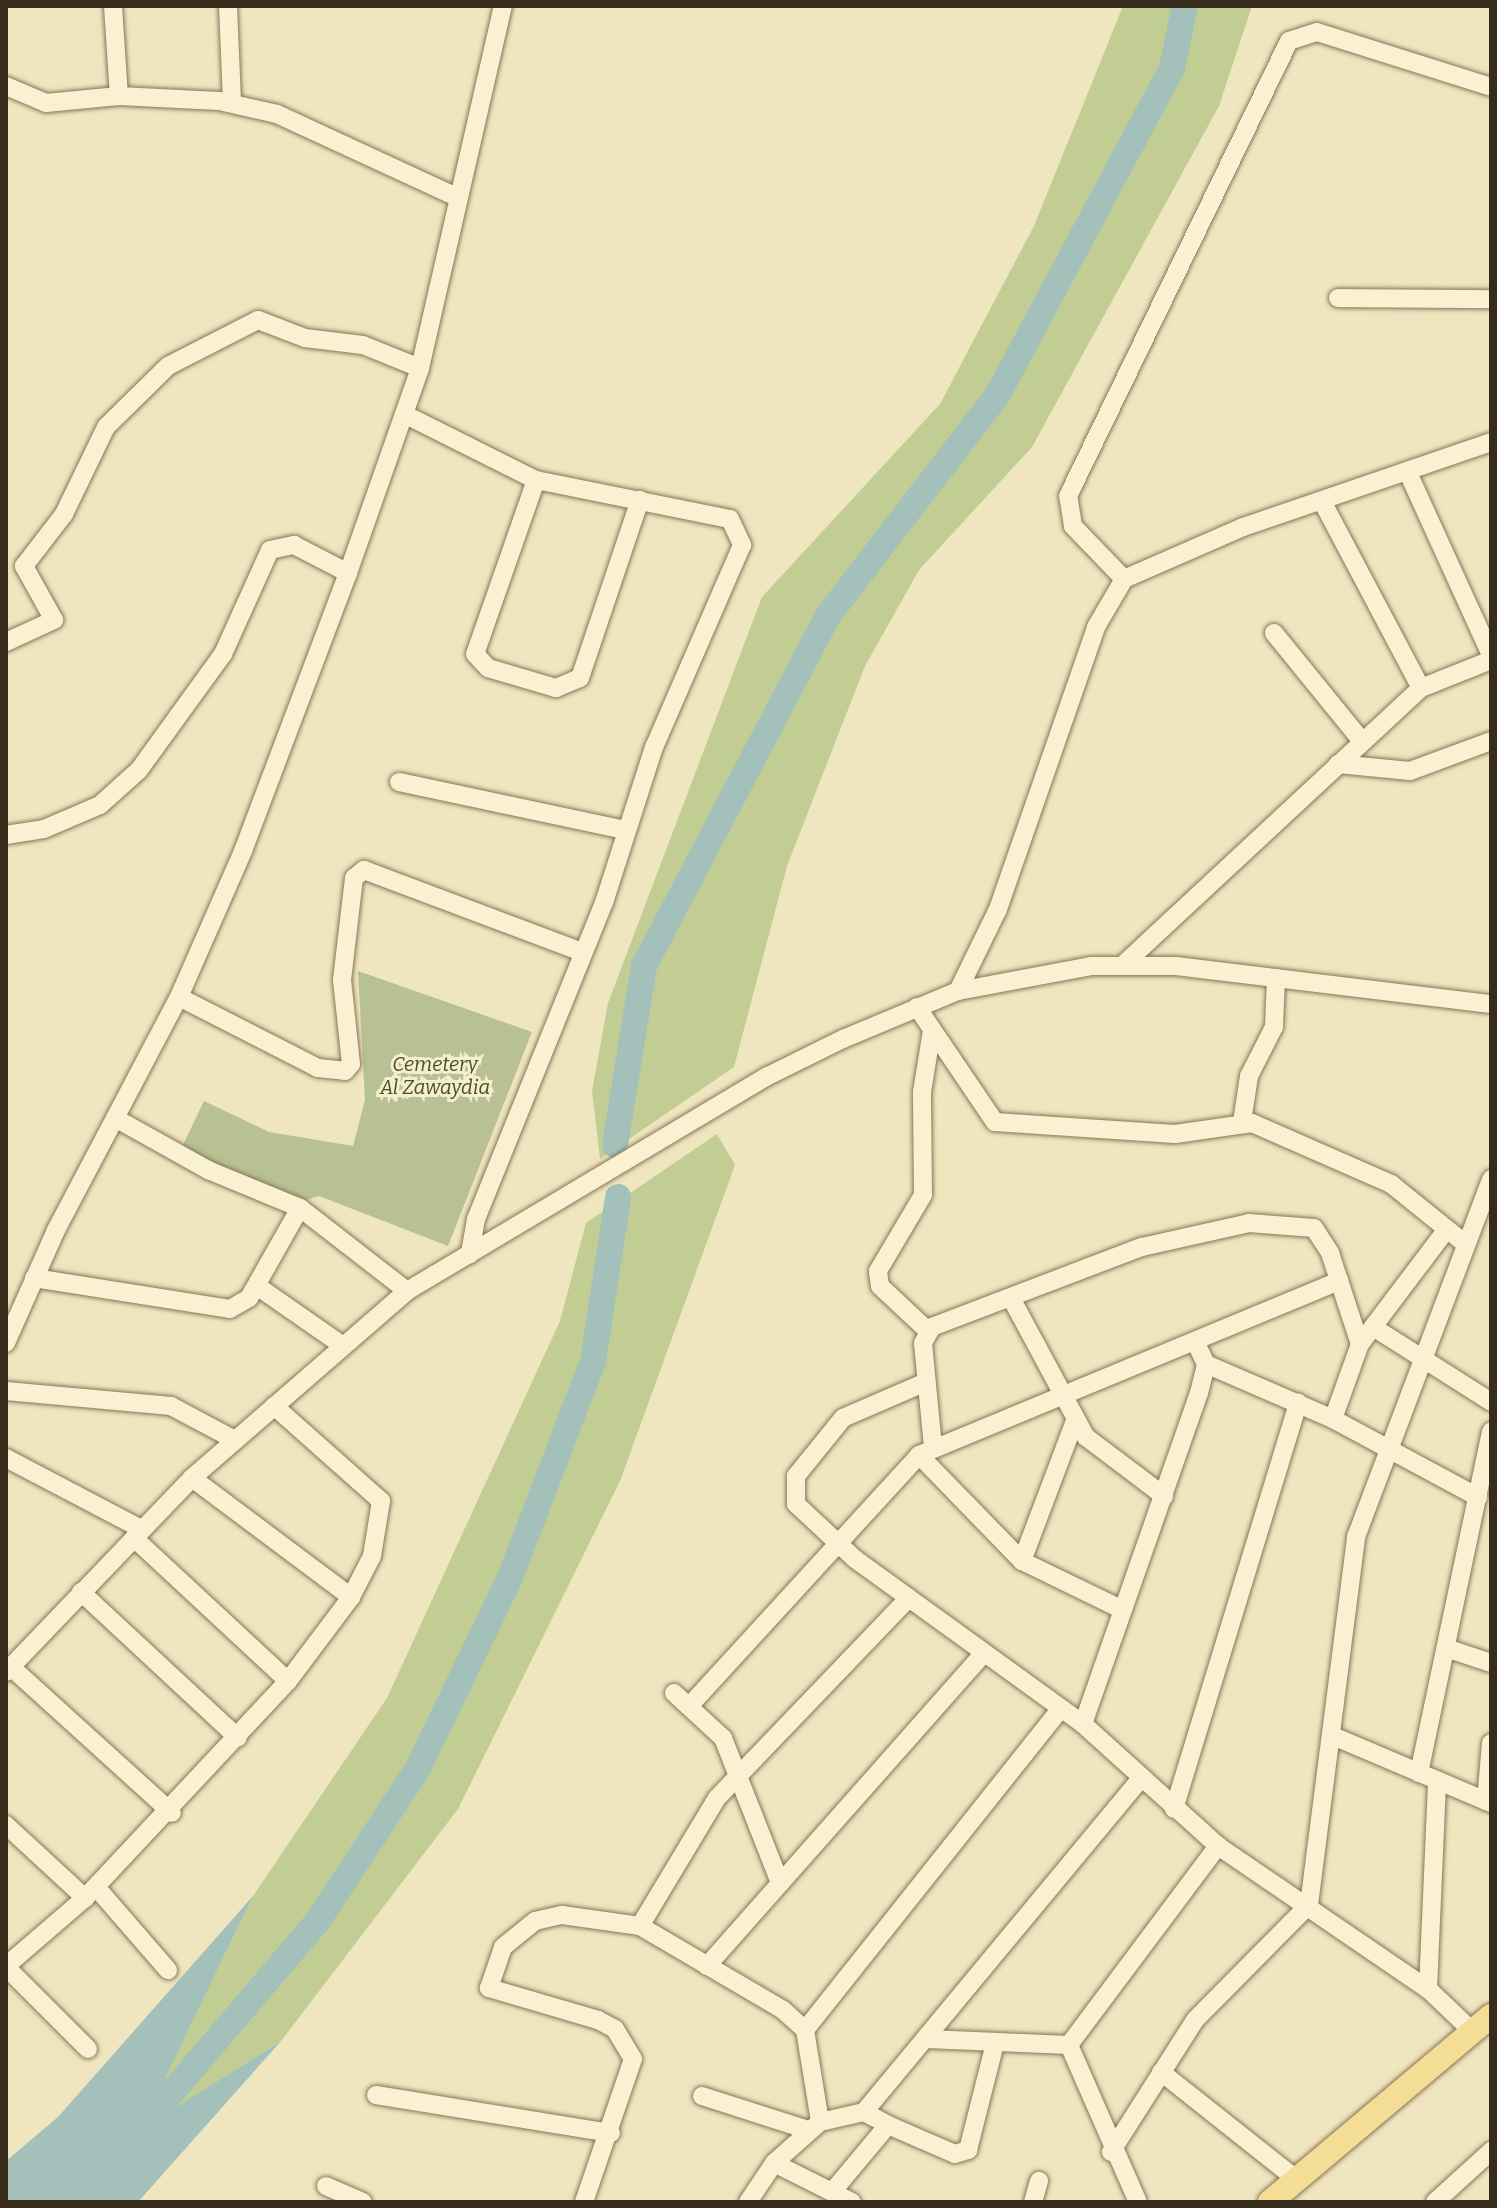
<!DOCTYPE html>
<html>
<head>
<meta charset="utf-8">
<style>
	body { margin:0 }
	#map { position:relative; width:1497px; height:2208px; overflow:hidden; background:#efe5bf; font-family:Bitter,serif }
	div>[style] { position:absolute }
	.green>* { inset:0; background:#c1cd93 }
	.cemetery>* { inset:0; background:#b8c193 }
	.water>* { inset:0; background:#a3c1ba }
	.river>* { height:26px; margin:-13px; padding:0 13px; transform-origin:13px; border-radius:13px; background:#a3c1ba }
	.roads { filter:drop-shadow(0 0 2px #887557) drop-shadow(0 0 2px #887557) }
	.minor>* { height:18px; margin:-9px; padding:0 9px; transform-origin:9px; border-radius:9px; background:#faf1d3 }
	.major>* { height:24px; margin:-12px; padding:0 12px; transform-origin:12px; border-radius:12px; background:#f4de95 }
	span { translate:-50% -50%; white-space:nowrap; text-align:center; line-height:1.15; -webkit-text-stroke:6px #f6eecf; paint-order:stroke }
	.park-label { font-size:20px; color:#435422; font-style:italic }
	.frame { position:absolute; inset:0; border:8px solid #372b1c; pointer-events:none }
</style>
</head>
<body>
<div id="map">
	<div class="green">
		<i style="clip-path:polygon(1123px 6px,1252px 6px,1219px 106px,1032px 447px,919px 570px,865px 666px,787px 866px,734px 1067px,600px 1159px,592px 1091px,608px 1003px,762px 597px,940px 404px,1034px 226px)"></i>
		<i style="clip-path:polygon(717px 1134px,735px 1165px,620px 1481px,458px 1809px,281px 2041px,139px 2131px,253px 1896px,387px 1698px,560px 1321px,586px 1223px)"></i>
	</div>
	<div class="cemetery">
		<i style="clip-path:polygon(358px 971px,532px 1032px,448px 1246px,319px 1196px,298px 1203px,228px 1176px,182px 1147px,204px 1101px,269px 1132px,353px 1146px,365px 1100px)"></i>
	</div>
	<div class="water">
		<i style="clip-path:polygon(253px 1896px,140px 2130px,281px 2041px,138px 2202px,6px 2202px,6px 2161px,58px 2117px)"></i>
	</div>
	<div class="river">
		<i style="left:615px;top:1145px;width:181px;rotate:-80.8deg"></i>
		<i style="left:644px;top:966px;width:394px;rotate:-62.3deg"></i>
		<i style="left:827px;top:617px;width:281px;rotate:-52.5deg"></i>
		<i style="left:998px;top:394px;width:370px;rotate:-61.9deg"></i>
		<i style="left:1172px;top:68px;width:63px;rotate:-78.2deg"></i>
		<i style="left:65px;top:2202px;width:103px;rotate:-43.8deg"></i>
		<i style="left:139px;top:2131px;width:275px;rotate:-49.6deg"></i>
		<i style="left:317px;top:1922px;width:184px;rotate:-56.7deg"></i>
		<i style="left:418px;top:1768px;width:209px;rotate:-64.2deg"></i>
		<i style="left:509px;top:1580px;width:235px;rotate:-69deg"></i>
		<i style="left:593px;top:1361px;width:166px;rotate:-81.3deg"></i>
	</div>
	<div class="roads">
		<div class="minor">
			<i style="left:113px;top:6px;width:90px;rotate:86.2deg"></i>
			<i style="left:119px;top:96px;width:100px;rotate:2.9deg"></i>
			<i style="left:219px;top:101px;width:59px;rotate:12.6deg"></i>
			<i style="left:277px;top:114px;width:200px;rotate:24.8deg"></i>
			<i style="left:228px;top:6px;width:96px;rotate:87.6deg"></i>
			<i style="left:6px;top:86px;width:43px;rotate:23deg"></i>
			<i style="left:46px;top:103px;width:73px;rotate:-5.5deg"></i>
			<i style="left:1338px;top:298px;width:153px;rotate:0.4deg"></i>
			<i style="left:406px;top:415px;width:145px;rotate:26.6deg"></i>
			<i style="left:536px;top:480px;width:198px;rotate:11.4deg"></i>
			<i style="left:730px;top:519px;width:29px;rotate:65deg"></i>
			<i style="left:742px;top:545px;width:220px;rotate:113.5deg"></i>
			<i style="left:654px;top:747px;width:161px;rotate:107.8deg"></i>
			<i style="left:605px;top:900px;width:344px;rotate:112deg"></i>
			<i style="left:476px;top:1219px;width:36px;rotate:100deg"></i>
			<i style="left:1409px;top:475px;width:198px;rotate:65.5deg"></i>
			<i style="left:536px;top:480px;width:184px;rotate:109.3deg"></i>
			<i style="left:475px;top:654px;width:19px;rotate:47deg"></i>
			<i style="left:488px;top:668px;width:71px;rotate:16.4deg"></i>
			<i style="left:556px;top:688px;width:26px;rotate:-23deg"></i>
			<i style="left:580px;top:678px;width:188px;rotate:-71.4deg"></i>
			<i style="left:1323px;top:503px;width:209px;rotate:62.1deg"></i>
			<i style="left:1124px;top:579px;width:74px;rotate:-133.9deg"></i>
			<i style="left:1073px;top:526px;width:30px;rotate:-99deg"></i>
			<i style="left:1068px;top:496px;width:506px;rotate:-64.09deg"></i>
			<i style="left:1289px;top:41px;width:29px;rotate:-18deg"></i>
			<i style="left:1317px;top:32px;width:182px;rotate:17.5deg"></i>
			<i style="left:1274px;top:633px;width:136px;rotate:50.9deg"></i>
			<i style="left:6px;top:642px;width:53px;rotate:-24.6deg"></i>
			<i style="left:54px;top:620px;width:62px;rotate:-119.1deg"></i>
			<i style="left:24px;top:566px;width:66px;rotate:-52.4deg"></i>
			<i style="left:64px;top:514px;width:97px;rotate:-64.2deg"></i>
			<i style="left:106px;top:427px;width:87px;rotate:-44.5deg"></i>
			<i style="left:168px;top:366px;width:101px;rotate:-27.1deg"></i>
			<i style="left:258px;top:320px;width:50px;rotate:21deg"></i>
			<i style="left:305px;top:338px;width:58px;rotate:6.9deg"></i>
			<i style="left:363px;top:345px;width:61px;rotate:22deg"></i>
			<i style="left:1338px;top:764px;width:72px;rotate:5.6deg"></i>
			<i style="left:1410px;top:771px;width:86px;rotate:-20.3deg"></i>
			<i style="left:399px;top:782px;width:231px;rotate:12deg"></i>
			<i style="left:6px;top:835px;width:38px;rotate:-9deg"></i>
			<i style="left:44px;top:829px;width:61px;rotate:-23.2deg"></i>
			<i style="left:100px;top:805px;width:52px;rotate:-41.9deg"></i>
			<i style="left:139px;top:770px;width:143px;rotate:-54.1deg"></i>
			<i style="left:223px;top:654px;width:114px;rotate:-65.7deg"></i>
			<i style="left:270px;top:550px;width:25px;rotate:-12deg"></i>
			<i style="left:294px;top:545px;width:61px;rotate:27.4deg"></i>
			<i style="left:1124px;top:964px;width:405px;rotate:-42.9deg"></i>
			<i style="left:1421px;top:688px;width:75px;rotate:-21.8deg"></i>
			<i style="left:958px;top:991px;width:91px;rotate:-64deg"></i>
			<i style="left:998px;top:909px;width:299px;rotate:-70.8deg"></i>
			<i style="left:1096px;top:627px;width:56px;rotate:-59.7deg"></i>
			<i style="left:1124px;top:579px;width:130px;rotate:-23.6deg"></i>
			<i style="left:1243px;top:527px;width:262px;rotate:-18.9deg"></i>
			<i style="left:179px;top:997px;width:156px;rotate:27.1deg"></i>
			<i style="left:318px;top:1068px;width:27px;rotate:6deg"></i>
			<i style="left:345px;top:1071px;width:9px;rotate:-49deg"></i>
			<i style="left:351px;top:1064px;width:84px;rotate:-96.1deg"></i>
			<i style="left:342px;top:980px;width:103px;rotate:-83.3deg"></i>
			<i style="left:354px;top:878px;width:13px;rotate:-39deg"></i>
			<i style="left:364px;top:870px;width:233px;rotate:20.6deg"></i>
			<i style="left:917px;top:1007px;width:139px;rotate:55.9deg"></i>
			<i style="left:995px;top:1122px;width:180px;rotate:3.8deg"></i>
			<i style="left:1175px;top:1134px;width:78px;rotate:-8.1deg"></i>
			<i style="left:1252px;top:1123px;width:152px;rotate:23.7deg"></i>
			<i style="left:1391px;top:1184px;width:91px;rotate:38.8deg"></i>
			<i style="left:115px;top:1118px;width:107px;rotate:29.2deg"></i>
			<i style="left:208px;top:1170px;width:100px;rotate:22.4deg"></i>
			<i style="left:300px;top:1208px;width:135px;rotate:37.8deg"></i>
			<i style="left:1242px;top:1122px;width:47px;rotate:-81.3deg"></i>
			<i style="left:1249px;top:1076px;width:55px;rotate:-63deg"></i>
			<i style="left:1274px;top:1027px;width:49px;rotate:-87.7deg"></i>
			<i style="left:34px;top:1278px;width:198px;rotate:9deg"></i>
			<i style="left:230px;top:1309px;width:22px;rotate:-30deg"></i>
			<i style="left:249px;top:1298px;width:103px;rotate:-60.5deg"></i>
			<i style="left:257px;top:1286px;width:103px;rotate:34.8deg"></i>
			<i style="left:1011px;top:1298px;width:158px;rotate:61.7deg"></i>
			<i style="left:1086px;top:1437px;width:98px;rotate:37.1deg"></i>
			<i style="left:1373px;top:1327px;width:140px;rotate:32.4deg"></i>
			<i style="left:928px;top:1331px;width:66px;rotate:-136.8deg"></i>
			<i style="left:880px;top:1286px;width:15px;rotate:-98deg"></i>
			<i style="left:878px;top:1271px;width:88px;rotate:-59.4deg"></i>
			<i style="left:923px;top:1195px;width:103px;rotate:-90.6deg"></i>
			<i style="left:922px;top:1092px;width:63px;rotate:-80.8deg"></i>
			<i style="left:6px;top:1343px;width:124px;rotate:-66.1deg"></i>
			<i style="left:56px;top:1230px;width:263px;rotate:-62.2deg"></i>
			<i style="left:179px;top:997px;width:159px;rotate:-66.3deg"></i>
			<i style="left:243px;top:851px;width:297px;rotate:-69.3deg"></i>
			<i style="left:348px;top:573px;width:217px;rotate:-70.6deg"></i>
			<i style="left:420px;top:368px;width:371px;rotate:-77.1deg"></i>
			<i style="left:1360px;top:1344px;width:144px;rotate:-52.9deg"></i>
			<i style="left:1206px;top:1364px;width:138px;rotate:23.4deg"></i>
			<i style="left:1333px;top:1419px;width:165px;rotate:28.3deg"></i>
			<i style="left:926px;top:1382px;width:90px;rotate:156.6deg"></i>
			<i style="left:843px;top:1418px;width:75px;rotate:129deg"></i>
			<i style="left:796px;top:1476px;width:28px;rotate:90deg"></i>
			<i style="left:796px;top:1504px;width:81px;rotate:43deg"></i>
			<i style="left:855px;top:1559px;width:281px;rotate:35.9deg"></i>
			<i style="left:1083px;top:1724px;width:182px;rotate:42.1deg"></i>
			<i style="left:1218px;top:1846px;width:254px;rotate:34.3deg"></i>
			<i style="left:1428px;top:1989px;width:61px;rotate:43.7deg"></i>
			<i style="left:6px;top:1391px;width:166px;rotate:5.2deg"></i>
			<i style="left:171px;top:1406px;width:70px;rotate:28deg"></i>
			<i style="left:933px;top:1447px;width:104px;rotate:-95.5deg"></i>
			<i style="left:923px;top:1343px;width:18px;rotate:-61deg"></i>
			<i style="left:932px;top:1327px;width:225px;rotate:-20.9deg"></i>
			<i style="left:1142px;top:1247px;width:110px;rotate:-12.6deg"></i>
			<i style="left:1249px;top:1223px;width:65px;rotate:4.4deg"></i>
			<i style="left:1314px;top:1228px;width:30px;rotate:57deg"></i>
			<i style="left:1330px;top:1253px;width:96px;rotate:71.8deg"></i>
			<i style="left:1360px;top:1344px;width:80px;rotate:109.8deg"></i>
			<i style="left:919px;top:1455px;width:148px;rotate:45.8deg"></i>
			<i style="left:1022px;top:1561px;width:112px;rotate:25.9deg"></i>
			<i style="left:6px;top:1458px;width:153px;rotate:27.7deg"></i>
			<i style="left:192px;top:1478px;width:199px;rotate:36.8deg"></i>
			<i style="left:134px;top:1538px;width:210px;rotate:42.9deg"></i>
			<i style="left:1022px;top:1561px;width:150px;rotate:-69.3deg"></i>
			<i style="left:81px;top:1592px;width:214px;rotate:42.9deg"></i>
			<i style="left:1446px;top:1648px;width:47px;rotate:18.4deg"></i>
			<i style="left:11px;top:1667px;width:217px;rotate:42.2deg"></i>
			<i style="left:6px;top:1672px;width:269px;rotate:-46.2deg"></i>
			<i style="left:192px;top:1478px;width:285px;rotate:-41deg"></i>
			<i style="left:407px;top:1291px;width:420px;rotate:-30.8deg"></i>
			<i style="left:768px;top:1076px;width:84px;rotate:-26.3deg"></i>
			<i style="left:843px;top:1039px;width:125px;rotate:-22.7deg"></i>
			<i style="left:958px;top:991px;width:135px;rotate:-10.6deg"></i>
			<i style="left:1091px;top:966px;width:85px"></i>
			<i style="left:1176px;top:966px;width:317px;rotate:6.9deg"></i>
			<i style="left:674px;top:1693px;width:67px;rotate:42.6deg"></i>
			<i style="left:723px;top:1738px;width:156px;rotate:68.5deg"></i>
			<i style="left:692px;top:1703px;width:336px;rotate:-47.5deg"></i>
			<i style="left:919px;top:1455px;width:455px;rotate:-22.5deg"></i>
			<i style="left:1083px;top:1724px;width:351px;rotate:-70.7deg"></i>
			<i style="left:1199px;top:1393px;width:30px;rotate:-76deg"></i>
			<i style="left:1206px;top:1364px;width:25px;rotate:-116deg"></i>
			<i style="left:1333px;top:1736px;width:172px;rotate:23deg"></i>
			<i style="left:1419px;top:1773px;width:349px;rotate:-78.1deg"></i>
			<i style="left:1486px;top:1801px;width:58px;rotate:-85.1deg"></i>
			<i style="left:1174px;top:1809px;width:425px;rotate:-73deg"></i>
			<i style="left:6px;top:1825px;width:108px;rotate:42.7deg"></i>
			<i style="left:85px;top:1898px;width:104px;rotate:139.3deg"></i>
			<i style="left:96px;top:1887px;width:110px;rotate:49.1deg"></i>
			<i style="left:85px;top:1898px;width:297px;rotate:-46.9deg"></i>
			<i style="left:288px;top:1681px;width:105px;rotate:-53.1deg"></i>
			<i style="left:351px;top:1597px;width:46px;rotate:-62.9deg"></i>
			<i style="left:372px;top:1556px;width:56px;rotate:-80.7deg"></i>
			<i style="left:381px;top:1501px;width:143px;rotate:-138.4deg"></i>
			<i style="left:640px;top:1926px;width:149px;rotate:-59deg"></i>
			<i style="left:717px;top:1798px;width:276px;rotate:-46.2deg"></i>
			<i style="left:707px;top:1966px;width:415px;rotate:-48.5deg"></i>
			<i style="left:6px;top:1967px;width:116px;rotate:45deg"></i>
			<i style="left:1428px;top:1989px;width:208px;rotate:-87.5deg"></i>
			<i style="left:805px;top:2030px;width:411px;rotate:-51.5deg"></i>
			<i style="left:927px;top:2039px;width:142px;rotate:2.4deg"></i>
			<i style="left:1069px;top:2045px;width:249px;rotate:-53.2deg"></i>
			<i style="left:1069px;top:2045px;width:171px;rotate:66.3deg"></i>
			<i style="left:1161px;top:2072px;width:172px;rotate:38.4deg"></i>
			<i style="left:376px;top:2095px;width:238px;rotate:9.2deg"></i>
			<i style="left:702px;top:2096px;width:111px;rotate:17.8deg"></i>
			<i style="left:864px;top:2112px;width:433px;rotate:-50.3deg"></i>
			<i style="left:888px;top:2125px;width:73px;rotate:23.4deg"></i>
			<i style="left:955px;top:2154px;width:14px;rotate:-17deg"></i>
			<i style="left:968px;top:2150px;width:106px;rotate:-75.8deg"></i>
			<i style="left:1111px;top:2152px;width:156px;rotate:-57.5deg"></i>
			<i style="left:1195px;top:2020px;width:162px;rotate:-45.3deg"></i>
			<i style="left:1309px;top:1905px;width:371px;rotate:-82.7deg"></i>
			<i style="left:1356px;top:1537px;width:383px;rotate:-69.3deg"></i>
			<i style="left:774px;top:2163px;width:87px;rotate:26.6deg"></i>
			<i style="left:326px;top:2186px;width:40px;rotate:23.4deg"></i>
			<i style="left:584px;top:2202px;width:151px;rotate:-71.1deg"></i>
			<i style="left:633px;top:2059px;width:35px;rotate:-121deg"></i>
			<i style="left:615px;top:2029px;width:19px;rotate:-152deg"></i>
			<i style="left:598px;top:2020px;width:114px;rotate:-163.6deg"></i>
			<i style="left:489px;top:1988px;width:43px;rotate:-71.1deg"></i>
			<i style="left:503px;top:1947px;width:41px;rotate:-39.1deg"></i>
			<i style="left:535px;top:1921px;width:28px;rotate:-13deg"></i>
			<i style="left:562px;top:1915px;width:79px;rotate:8deg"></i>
			<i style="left:640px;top:1926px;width:166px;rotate:30.4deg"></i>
			<i style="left:783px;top:2010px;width:30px;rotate:42deg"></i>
			<i style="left:805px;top:2030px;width:93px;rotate:80.7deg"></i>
			<i style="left:748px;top:2202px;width:47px;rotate:-56.3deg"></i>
			<i style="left:774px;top:2163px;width:62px;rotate:-41.7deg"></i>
			<i style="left:820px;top:2122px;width:45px;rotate:-12.8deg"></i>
			<i style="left:864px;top:2112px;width:27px;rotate:28deg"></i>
			<i style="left:888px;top:2125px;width:87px;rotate:129.9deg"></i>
			<i style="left:1033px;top:2202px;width:22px;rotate:-74deg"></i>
			<i style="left:1435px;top:2202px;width:76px;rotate:-42.3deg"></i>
		</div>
		<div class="major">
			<i style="left:1270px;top:2202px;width:289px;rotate:-40.1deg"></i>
		</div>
	</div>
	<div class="park-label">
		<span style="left:435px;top:1076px">Cemetery<br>Al Zawaydia</span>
	</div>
	<div class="frame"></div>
</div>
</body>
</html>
